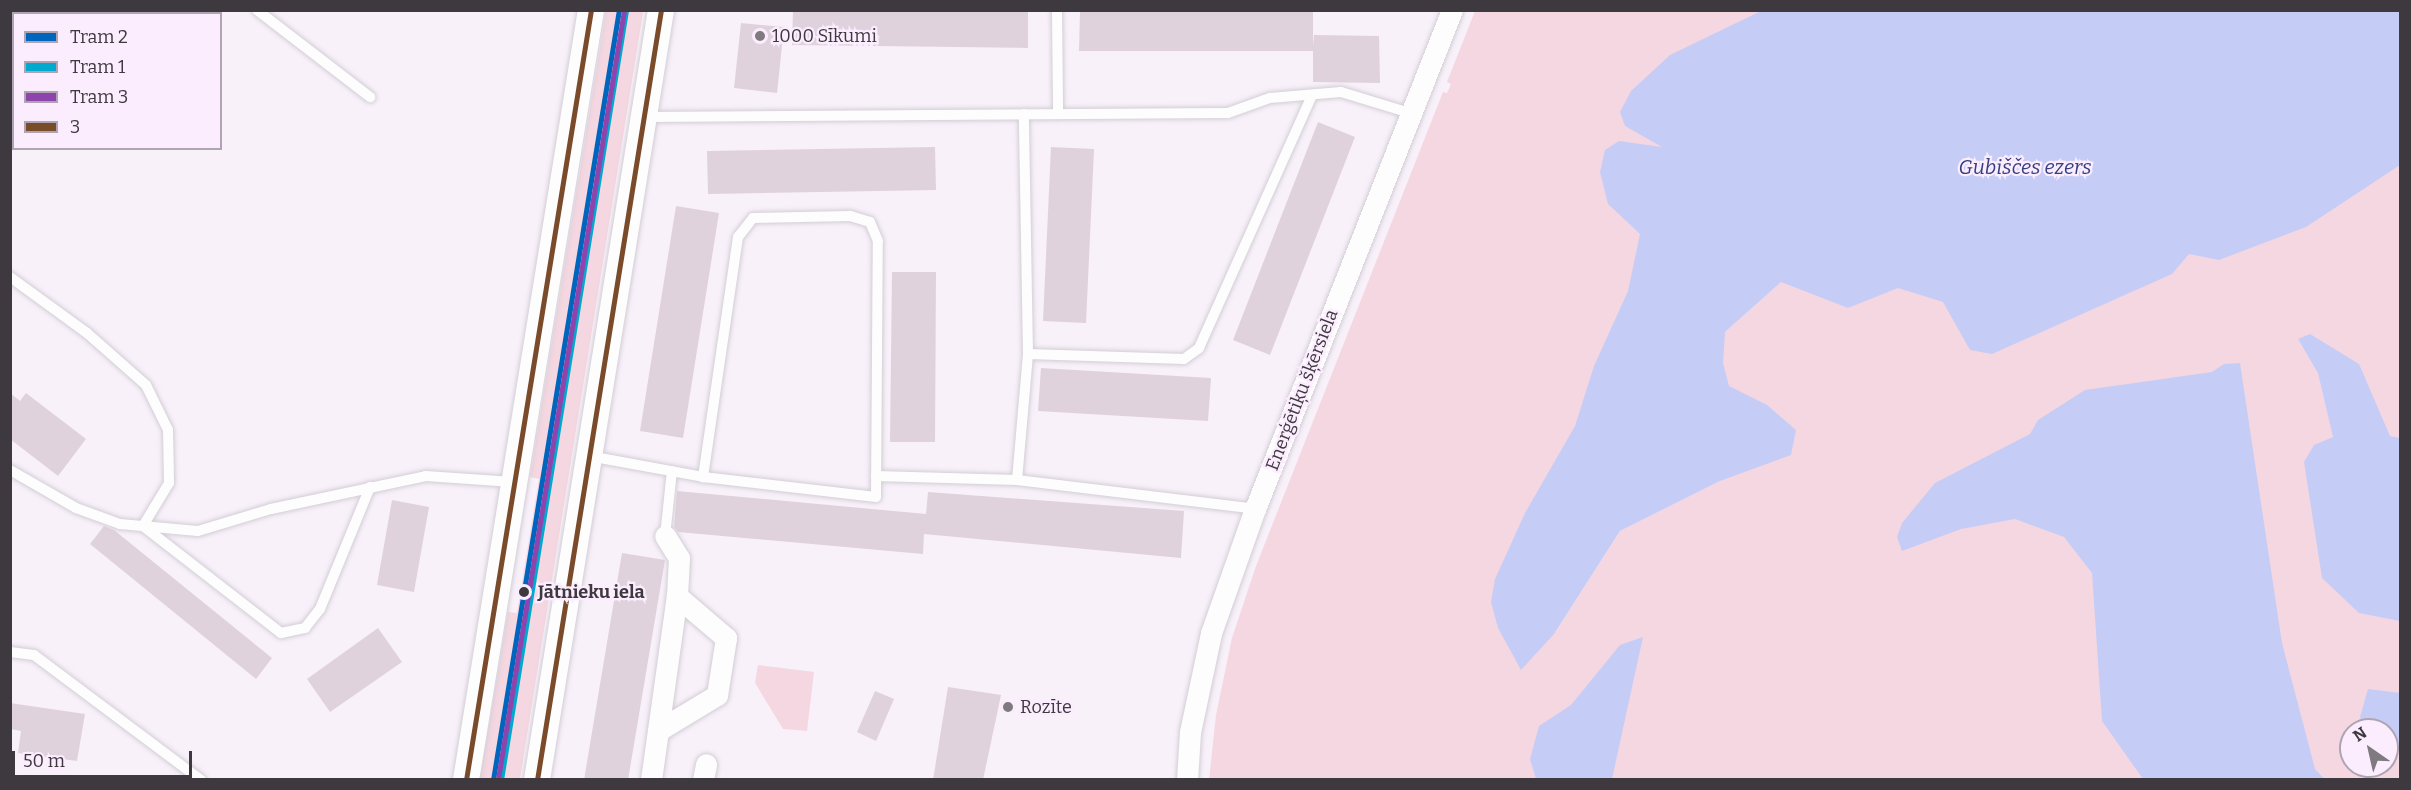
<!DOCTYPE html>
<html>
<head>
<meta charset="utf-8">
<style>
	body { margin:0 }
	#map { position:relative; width:2411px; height:790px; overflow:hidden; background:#f8f1fa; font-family:Bitter,serif }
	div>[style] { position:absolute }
	.green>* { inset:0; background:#f4d7e0 }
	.water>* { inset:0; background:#c5cdf7 }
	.building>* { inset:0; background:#e0d2dc }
	.roads { filter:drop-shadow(0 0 2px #d3cdd5) drop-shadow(0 0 2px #d3cdd5) }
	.service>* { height:10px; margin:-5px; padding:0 5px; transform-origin:5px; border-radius:5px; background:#fefdfe }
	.minor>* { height:21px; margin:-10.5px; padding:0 10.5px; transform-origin:10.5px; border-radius:10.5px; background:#fefdfe }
	.tertiary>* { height:26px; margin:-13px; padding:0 13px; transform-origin:13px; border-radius:13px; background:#fefdfe }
	.bus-1>* { height:4.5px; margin:-2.25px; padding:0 2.25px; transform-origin:2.25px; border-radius:2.25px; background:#7a4b2a }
	.tram-1>* { height:4.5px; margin:-2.25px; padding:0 2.25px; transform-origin:2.25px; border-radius:2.25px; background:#0065bd }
	.tram-2>* { height:4.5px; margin:-2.25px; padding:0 2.25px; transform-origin:2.25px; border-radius:2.25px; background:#00a9ce }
	.tram-3>* { height:4.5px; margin:-2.25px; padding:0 2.25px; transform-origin:2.25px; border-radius:2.25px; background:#8e44ad }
	.dots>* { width:16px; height:16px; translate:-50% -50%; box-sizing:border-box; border:3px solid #fbedfe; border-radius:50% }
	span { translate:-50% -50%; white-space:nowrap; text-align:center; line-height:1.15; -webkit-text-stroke:4.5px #fbedfe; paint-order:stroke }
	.poi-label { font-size:18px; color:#3e393f }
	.left { translate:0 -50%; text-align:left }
	.street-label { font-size:18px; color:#3e393f }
	.stop-label { font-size:18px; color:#3e393f; font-weight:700 }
	.water-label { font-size:20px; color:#344082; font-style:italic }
	.frame { position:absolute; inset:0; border:12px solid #3e393f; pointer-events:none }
	.legend { position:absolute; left:12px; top:12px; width:210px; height:138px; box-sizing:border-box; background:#fbedfe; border:2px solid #afa5b2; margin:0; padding:8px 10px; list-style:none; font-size:18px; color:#3e393f }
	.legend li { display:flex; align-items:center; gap:12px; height:30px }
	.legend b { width:30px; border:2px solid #afa5b2 }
	.north { position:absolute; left:2339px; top:718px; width:60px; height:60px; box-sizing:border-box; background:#fbedfe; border:2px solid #afa5b2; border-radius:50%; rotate:326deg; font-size:16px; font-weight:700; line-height:24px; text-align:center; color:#3e393f }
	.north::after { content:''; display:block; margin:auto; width:21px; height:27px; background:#7f7980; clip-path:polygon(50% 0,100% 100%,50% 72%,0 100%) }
	.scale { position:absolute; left:12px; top:751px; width:180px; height:27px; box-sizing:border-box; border:3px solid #3e393f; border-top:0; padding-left:8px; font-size:18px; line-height:21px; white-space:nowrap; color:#3e393f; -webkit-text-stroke:4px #fbedfe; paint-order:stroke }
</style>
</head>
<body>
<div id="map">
	<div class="green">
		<i style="clip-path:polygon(606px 11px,643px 12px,520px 779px,480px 779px,508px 612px,517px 613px,539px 479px,530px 477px)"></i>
		<i style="clip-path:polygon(evenodd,1475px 11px,2400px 11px,2400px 779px,2325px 779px,2315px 769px,2293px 780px,1209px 780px,1216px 715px,1232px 638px,1256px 566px,1443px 92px,1447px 93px,1451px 84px,1447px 82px,1475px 11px,1780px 283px,1725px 332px,1677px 425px,1720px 481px,1620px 531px,1554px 634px,1724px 299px,1780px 283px,1475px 11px,2351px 730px,2387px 730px,2387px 766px,2351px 766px,2351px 730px)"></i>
		<i style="clip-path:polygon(758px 665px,814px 672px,807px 731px,783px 729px,755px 683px)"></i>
	</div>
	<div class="water">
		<i style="clip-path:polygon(1761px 11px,2400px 11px,2400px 165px,2306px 227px,2219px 260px,2189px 254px,2172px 274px,1992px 354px,1970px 350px,1943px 302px,1898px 288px,1848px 308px,1781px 282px,1725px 332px,1723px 363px,1729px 386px,1767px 405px,1796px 430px,1791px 455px,1720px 481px,1620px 531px,1554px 634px,1521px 670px,1498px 628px,1491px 602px,1495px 579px,1525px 513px,1575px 426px,1594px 366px,1628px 291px,1640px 234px,1608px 204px,1600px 172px,1605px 150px,1619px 141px,1662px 147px,1625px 126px,1620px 112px,1631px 91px,1670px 55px)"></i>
		<i style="clip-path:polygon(2310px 334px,2359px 364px,2390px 436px,2400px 438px,2400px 621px,2359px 613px,2322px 578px,2304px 462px,2314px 445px,2333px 437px,2318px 373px,2298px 339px)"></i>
		<i style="clip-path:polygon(2240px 363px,2282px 643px,2315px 769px,2325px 779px,2143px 779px,2102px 721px,2092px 573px,2064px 537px,2015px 519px,1961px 529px,1902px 551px,1897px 537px,1902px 523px,1935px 483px,2030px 434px,2038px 420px,2085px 390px,2212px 372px,2224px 364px)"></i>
		<i style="clip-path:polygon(1643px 637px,1612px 779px,1536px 779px,1530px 759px,1539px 726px,1571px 705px,1620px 645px)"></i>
		<i style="clip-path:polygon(2368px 689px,2400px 693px,2400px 751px,2387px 744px,2387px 730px,2365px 730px,2360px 717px)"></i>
	</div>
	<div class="building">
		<i style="clip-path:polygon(793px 10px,1028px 10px,1028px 48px,792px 45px)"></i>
		<i style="clip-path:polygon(1080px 11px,1313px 11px,1313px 46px,1314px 35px,1379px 36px,1380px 83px,1313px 82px,1313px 51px,1079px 51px)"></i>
		<i style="clip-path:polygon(741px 23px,784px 27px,777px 93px,734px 88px)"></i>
		<i style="clip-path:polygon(1318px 122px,1355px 137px,1270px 355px,1233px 340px)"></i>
		<i style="clip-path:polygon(935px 147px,936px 190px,708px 194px,707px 151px)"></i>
		<i style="clip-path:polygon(1051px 147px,1094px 149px,1086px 323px,1043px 321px)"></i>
		<i style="clip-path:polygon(676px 206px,719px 213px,683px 438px,640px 431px)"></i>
		<i style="clip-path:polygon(892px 272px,936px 272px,935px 442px,890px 442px)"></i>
		<i style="clip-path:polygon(1041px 368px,1211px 378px,1208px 421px,1038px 411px)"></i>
		<i style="clip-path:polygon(10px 393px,20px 401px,26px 393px,86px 439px,58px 476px,10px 439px)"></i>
		<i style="clip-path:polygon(677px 491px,926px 514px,928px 492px,1184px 511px,1181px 558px,924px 534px,923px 554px,678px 532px,674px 527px)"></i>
		<i style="clip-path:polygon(392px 500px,429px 507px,414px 592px,377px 585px)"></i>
		<i style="clip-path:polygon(104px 526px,114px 530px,272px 658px,256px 679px,90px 544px)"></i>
		<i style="clip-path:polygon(622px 553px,665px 560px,628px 780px,584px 780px)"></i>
		<i style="clip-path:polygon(378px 628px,402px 662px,330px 712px,307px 679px)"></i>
		<i style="clip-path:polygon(948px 687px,1001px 695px,983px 780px,933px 780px)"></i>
		<i style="clip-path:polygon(875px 691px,894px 699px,876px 741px,857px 732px)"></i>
		<i style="clip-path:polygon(10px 703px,85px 714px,77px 761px,18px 753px,21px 731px,10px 729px)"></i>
	</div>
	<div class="roads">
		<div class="service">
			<i style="left:257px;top:10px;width:143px;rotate:37.6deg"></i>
			<i style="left:1057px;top:10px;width:103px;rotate:89.4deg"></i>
			<i style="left:645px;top:117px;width:583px;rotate:-0.39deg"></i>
			<i style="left:1228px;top:113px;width:45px;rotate:-19.7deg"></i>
			<i style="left:1270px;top:98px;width:71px;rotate:-4.8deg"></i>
			<i style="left:1341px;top:92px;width:72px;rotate:16.9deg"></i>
			<i style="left:10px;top:277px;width:95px;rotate:36deg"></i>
			<i style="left:87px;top:333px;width:79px;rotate:41.4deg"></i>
			<i style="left:146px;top:385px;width:50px;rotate:63.9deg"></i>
			<i style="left:168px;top:430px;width:53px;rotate:88.9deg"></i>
			<i style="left:169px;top:483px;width:50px;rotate:121.2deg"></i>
			<i style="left:143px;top:526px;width:175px;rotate:37.8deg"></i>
			<i style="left:281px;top:633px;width:25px;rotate:-12deg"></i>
			<i style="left:305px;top:628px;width:24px;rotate:-52deg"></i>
			<i style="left:320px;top:609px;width:132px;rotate:-67.7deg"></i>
			<i style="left:1028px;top:354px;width:156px;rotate:1.8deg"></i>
			<i style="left:1184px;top:359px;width:19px;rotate:-36deg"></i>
			<i style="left:1199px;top:348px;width:277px;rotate:-65.9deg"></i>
			<i style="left:589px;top:456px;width:116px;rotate:10.4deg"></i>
			<i style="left:703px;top:477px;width:174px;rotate:6.6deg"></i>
			<i style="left:876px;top:497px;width:256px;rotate:-89.6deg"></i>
			<i style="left:878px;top:241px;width:21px;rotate:-113deg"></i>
			<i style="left:870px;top:222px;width:21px;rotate:-163deg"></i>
			<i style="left:850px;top:216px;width:97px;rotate:178.8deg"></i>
			<i style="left:753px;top:218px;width:24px;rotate:128deg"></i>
			<i style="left:738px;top:237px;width:243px;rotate:98.3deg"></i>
			<i style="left:10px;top:470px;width:76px;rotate:29.9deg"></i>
			<i style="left:76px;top:508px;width:47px;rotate:20deg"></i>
			<i style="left:120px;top:524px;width:78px;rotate:5.1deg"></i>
			<i style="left:198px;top:531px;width:76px;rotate:-16.8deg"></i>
			<i style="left:271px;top:509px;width:158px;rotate:-12deg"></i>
			<i style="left:426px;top:476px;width:87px;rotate:3.9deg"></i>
			<i style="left:876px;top:476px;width:141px;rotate:1.6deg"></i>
			<i style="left:1017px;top:480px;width:240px;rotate:6.9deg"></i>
			<i style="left:1017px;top:480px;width:126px;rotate:-85deg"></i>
			<i style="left:1028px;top:354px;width:240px;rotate:-91deg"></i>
			<i style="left:665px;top:536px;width:65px;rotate:-83.9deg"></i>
			<i style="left:10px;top:652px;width:24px;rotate:7deg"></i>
			<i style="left:34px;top:655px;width:209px;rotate:36.8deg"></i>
		</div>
		<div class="minor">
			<i style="left:659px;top:730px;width:68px;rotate:-31.1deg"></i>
			<i style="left:717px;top:695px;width:58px;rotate:-81deg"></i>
			<i style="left:726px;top:638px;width:65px;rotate:-139.4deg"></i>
			<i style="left:651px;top:780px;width:186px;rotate:-82deg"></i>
			<i style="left:677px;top:596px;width:38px;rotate:-87deg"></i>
			<i style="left:679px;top:558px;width:26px;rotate:-122deg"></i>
			<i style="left:703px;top:780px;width:16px;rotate:-79deg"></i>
			<i style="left:1187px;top:780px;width:48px;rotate:-86.4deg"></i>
			<i style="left:1190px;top:732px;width:101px;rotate:-78deg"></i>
			<i style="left:1211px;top:633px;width:132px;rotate:-70.5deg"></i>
			<i style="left:1255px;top:509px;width:536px;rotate:-68.46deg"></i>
		</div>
		<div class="tertiary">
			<i style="left:466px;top:780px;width:780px;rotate:-80.78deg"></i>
			<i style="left:537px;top:780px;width:780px;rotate:-80.85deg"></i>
		</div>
	</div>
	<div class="bus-1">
		<i style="left:466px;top:780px;width:780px;rotate:-80.78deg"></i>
		<i style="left:537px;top:780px;width:780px;rotate:-80.85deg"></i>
	</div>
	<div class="tram-1">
		<i style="left:493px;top:780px;width:780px;rotate:-80.71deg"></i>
	</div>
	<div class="tram-2">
		<i style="left:501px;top:780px;width:779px;rotate:-80.77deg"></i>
	</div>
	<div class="tram-3">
		<i style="left:498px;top:779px;width:779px;rotate:-80.69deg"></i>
	</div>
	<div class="dots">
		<i style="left:760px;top:36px;background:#7f7980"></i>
		<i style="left:524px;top:592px;background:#3e393f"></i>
		<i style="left:1008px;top:707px;background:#7f7980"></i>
	</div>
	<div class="poi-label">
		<span class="left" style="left:772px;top:36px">1000 Sīkumi</span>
		<span class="left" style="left:1020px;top:707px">Rozīte</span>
	</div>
	<div class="street-label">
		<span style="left:1302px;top:390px;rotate:-69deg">Enerģētiķu šķērsiela</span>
	</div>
	<div class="stop-label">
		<span class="left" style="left:538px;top:592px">Jātnieku iela</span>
	</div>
	<div class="water-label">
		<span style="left:2025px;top:167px">Gubiščes ezers</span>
	</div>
	<div class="frame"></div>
	<ul class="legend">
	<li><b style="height:8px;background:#0065bd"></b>Tram 2</li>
	<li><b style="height:8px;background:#00a9ce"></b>Tram 1</li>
	<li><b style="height:8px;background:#8e44ad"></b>Tram 3</li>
	<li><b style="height:8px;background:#7a4b2a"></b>3</li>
	</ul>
	<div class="north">N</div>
	<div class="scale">50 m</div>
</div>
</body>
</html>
